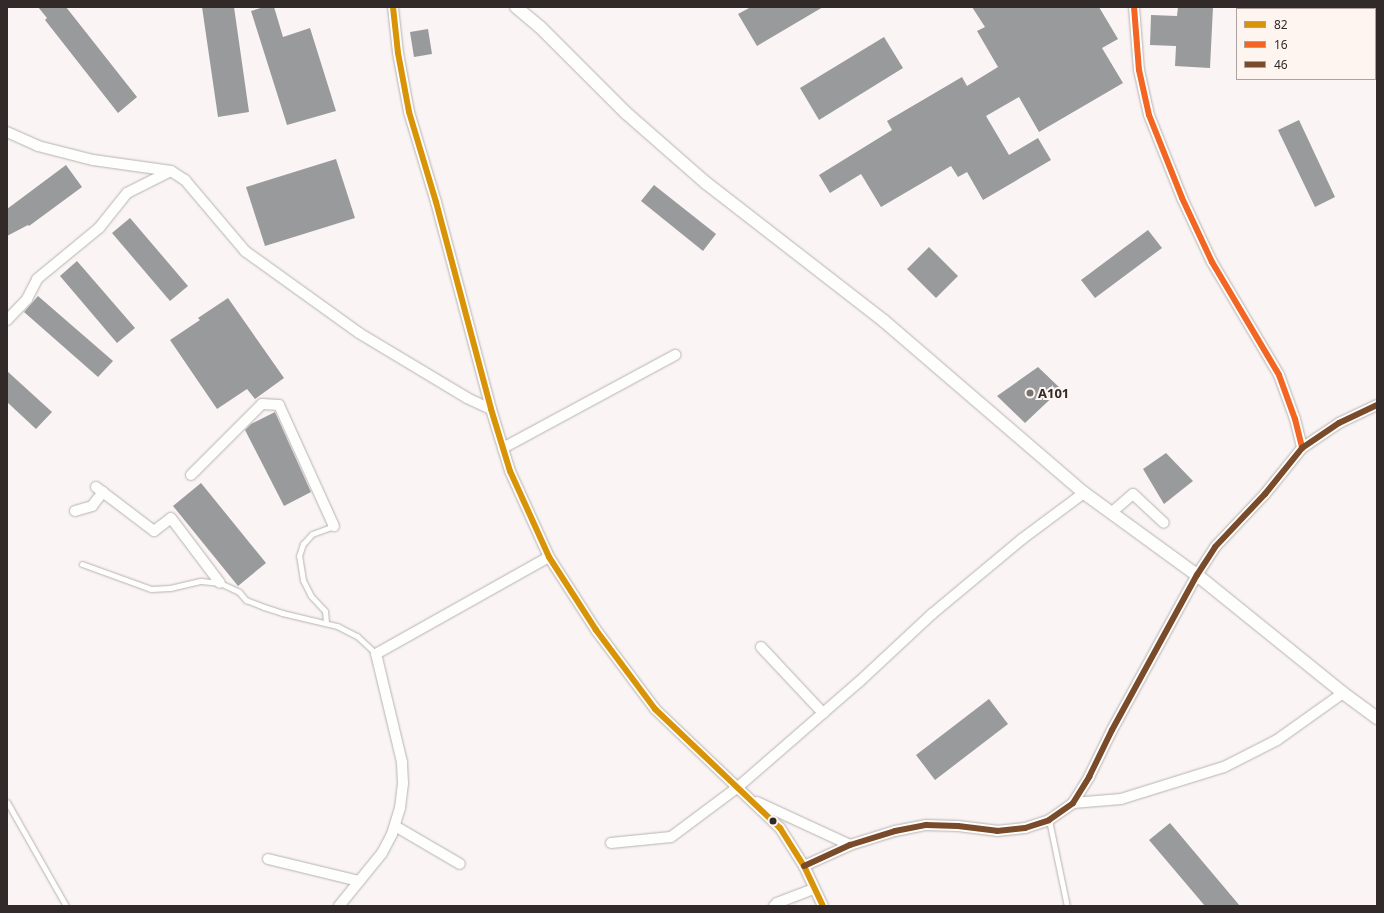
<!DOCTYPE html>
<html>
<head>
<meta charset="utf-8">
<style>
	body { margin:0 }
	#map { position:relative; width:1384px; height:913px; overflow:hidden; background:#faf5f4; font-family:"Noto Sans",sans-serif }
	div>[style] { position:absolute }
	.building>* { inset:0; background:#999a9b }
	.roads { filter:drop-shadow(0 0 1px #b7b2b1) drop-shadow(0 0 1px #b7b2b1) }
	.service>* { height:5px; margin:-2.5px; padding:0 2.5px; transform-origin:2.5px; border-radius:2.5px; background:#fefefd }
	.minor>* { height:10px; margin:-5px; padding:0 5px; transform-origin:5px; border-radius:5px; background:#fefefd }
	.tertiary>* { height:12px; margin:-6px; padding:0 6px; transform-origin:6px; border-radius:6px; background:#fefefd }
	.bus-1>* { height:6px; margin:-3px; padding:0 3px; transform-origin:3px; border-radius:3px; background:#d99306 }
	.bus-2>* { height:6px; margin:-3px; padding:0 3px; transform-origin:3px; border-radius:3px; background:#f26522 }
	.bus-3>* { height:6px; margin:-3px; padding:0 3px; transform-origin:3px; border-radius:3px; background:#7a4b2a }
	.dots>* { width:11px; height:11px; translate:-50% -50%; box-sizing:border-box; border:2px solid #fef4f0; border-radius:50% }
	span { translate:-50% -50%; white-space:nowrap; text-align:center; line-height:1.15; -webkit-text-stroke:4px #fef4f0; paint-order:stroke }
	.poi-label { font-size:13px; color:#312a28; font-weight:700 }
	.left { translate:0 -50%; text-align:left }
	.frame { position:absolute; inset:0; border:8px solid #312a28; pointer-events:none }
	.legend { position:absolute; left:1236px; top:8px; width:140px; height:72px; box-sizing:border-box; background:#fef4f0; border:1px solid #aca3a0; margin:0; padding:5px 7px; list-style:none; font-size:12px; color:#312a28 }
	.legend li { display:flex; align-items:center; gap:8px; height:20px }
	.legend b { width:20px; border:1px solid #aca3a0 }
</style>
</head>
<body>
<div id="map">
	<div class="building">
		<i style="clip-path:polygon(38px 7px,66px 7px,137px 97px,118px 113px,45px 20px,47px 18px)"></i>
		<i style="clip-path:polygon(202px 7px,234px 7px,249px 112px,218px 117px)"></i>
		<i style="clip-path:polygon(264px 7px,274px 7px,283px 37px,310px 28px,336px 111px,287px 125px,251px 11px)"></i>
		<i style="clip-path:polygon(751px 7px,823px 7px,757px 46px,738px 14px)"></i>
		<i style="clip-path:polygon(972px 7px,1099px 7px,1118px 39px,1102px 48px,1123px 83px,1039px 132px,1019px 97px,986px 116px,1009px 155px,1038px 138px,1051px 160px,983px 200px,967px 172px,958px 177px,951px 166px,881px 207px,861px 174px,830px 193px,819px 175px,892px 130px,887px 121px,962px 77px,967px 86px,998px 67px,977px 31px,985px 27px)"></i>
		<i style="clip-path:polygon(1178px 7px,1213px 7px,1210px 68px,1175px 66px,1176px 46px,1150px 45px,1151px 15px,1177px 16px)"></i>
		<i style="clip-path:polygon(428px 29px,432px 54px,414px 57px,410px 32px)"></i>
		<i style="clip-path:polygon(884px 37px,903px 68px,819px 120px,800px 88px)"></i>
		<i style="clip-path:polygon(1299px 120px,1335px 197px,1315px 207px,1278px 130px)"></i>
		<i style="clip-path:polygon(336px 159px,355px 218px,265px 246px,246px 187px)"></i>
		<i style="clip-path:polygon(66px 165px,82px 187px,29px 226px,28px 225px,7px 236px,7px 209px)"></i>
		<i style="clip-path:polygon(654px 185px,716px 234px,703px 251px,641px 201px)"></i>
		<i style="clip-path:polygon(130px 218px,188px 286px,170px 301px,112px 233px)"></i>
		<i style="clip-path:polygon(1148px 230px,1162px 248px,1095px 298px,1081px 280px)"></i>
		<i style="clip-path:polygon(929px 247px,958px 276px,936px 298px,907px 269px)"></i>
		<i style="clip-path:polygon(77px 261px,135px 328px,117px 343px,60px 276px)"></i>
		<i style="clip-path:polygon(38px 296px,113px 361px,98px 377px,24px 312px)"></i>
		<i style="clip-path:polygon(228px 298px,284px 378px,255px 399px,247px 389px,217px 409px,170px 340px,200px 320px,198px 318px)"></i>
		<i style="clip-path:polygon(1038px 367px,1061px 389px,1025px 423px,997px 396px)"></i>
		<i style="clip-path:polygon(7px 371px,52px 412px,36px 429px,7px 402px)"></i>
		<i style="clip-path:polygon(275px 412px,311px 492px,284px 506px,245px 430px,251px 424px)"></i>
		<i style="clip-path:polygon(1166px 453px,1193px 481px,1164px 504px,1143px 469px)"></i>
		<i style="clip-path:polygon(201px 483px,266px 563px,238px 586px,173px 506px)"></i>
		<i style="clip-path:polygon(989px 699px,1008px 724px,935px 780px,916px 755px)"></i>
		<i style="clip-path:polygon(1170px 823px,1240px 906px,1205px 906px,1149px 840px)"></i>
	</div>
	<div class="roads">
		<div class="service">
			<i style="left:1359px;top:7px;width:4px;rotate:34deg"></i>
			<i style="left:1375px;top:17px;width:3px;rotate:45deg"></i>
			<i style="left:82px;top:564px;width:73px;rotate:19.9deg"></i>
			<i style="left:151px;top:589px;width:19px;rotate:-3deg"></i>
			<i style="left:170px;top:588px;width:32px;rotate:-13deg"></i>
			<i style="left:201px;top:581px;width:19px;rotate:6deg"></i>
			<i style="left:220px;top:583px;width:21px;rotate:25deg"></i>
			<i style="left:239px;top:592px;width:11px;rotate:49deg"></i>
			<i style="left:246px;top:600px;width:19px;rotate:21deg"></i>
			<i style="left:264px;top:607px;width:19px;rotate:18deg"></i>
			<i style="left:282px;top:613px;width:57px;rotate:13.3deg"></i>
			<i style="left:337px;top:626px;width:22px;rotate:27deg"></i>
			<i style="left:357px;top:636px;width:26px;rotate:43deg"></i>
			<i style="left:326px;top:622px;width:11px;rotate:-95deg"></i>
			<i style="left:325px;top:611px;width:21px;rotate:-133deg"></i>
			<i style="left:311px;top:596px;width:18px;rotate:-117deg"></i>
			<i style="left:303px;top:580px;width:24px;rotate:-99deg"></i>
			<i style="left:299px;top:556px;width:13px;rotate:-72deg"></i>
			<i style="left:303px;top:544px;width:13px;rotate:-48deg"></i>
			<i style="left:312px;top:534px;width:23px;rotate:-20deg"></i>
			<i style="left:7px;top:802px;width:120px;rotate:60.4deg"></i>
			<i style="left:1049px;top:820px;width:88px;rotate:78.2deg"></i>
		</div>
		<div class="minor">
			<i style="left:393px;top:7px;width:46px;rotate:83.8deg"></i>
			<i style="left:398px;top:53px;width:60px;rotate:79.4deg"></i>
			<i style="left:409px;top:112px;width:94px;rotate:73.3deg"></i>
			<i style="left:436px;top:202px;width:214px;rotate:75.1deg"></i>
			<i style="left:491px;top:409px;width:65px;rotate:73deg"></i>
			<i style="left:510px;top:471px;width:94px;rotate:65.6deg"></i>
			<i style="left:549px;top:557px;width:87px;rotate:57.2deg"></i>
			<i style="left:596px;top:630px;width:99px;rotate:53.2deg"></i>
			<i style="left:655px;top:709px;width:173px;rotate:43.6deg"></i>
			<i style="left:780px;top:828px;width:45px;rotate:57.7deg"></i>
			<i style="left:804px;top:866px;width:44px;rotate:64.6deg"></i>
			<i style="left:1134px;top:7px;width:63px;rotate:85.5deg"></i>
			<i style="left:1139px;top:70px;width:46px;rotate:77.5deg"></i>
			<i style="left:1149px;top:115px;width:89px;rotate:68.3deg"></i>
			<i style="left:1182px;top:198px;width:71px;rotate:64.9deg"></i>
			<i style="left:1212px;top:262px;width:131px;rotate:59.3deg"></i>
			<i style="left:1279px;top:375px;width:47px;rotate:70deg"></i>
			<i style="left:1295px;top:419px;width:30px;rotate:76deg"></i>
			<i style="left:7px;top:132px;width:34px;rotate:24deg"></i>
			<i style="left:38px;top:146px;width:57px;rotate:14.3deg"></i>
			<i style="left:93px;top:160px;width:79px;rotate:8deg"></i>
			<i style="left:171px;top:171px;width:17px;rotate:33deg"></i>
			<i style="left:185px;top:180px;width:93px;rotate:49.8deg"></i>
			<i style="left:245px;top:251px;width:140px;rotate:35.7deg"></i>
			<i style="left:359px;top:333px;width:126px;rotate:31deg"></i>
			<i style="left:467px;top:398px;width:26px;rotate:25deg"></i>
			<i style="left:7px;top:320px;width:29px;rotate:-46deg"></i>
			<i style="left:27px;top:299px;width:22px;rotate:-63deg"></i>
			<i style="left:37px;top:279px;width:80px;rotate:-39.4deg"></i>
			<i style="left:99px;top:228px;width:45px;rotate:-51.3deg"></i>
			<i style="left:127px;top:193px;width:49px;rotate:-26.6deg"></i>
			<i style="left:503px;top:448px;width:196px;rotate:-28.4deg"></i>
			<i style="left:191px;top:475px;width:100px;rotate:-45deg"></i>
			<i style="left:262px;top:404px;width:17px;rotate:3deg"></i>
			<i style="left:279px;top:405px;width:133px;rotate:65.6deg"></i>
			<i style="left:96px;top:487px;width:73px;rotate:37.2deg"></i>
			<i style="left:154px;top:531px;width:21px;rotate:-37deg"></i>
			<i style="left:171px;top:518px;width:81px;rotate:53deg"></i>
			<i style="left:75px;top:511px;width:18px;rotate:-16deg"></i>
			<i style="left:92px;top:506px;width:18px;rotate:-52deg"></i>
			<i style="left:1111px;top:513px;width:29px;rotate:-41deg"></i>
			<i style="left:1133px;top:494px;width:42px;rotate:43.1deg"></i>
			<i style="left:761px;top:647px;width:91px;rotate:46.8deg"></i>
			<i style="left:757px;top:802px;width:102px;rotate:24.8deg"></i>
			<i style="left:1073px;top:803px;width:48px;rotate:-4.8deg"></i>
			<i style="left:1121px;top:799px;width:108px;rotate:-17.3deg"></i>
			<i style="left:1224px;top:767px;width:59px;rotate:-27deg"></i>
			<i style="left:1277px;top:740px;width:81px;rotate:-35.5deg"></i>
			<i style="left:395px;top:826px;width:75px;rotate:30.3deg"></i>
			<i style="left:611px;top:843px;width:60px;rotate:-5.7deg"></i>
			<i style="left:671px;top:837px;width:84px;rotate:-36.7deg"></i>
			<i style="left:738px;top:787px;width:160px;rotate:-41deg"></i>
			<i style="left:859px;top:682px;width:100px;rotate:-43deg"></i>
			<i style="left:932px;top:614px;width:117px;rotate:-39.8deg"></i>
			<i style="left:1022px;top:539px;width:77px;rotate:-36.6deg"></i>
			<i style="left:268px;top:859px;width:94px;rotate:13.6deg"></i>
			<i style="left:804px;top:866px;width:51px;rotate:-24.5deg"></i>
			<i style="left:850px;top:845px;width:47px;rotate:-17.3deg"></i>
			<i style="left:895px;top:831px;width:32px;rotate:-11deg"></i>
			<i style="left:926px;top:825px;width:32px;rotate:2deg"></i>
			<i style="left:958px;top:826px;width:39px;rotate:7deg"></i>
			<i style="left:997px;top:831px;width:28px;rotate:-6deg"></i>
			<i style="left:1025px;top:828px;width:25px;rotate:-18deg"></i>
			<i style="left:1049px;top:820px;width:29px;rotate:-35deg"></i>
			<i style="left:1073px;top:803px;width:31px;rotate:-58deg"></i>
			<i style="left:1089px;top:777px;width:52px;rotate:-63.9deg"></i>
			<i style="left:1112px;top:730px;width:177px;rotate:-61.3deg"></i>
			<i style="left:1197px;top:575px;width:33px;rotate:-57deg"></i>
			<i style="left:1215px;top:547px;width:73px;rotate:-46.7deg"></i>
			<i style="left:1265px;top:494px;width:59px;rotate:-51.2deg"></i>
			<i style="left:1302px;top:448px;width:45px;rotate:-34deg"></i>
			<i style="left:1339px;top:423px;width:42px;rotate:-25.3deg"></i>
			<i style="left:339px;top:906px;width:68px;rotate:-50.9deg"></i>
			<i style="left:382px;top:853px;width:21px;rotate:-62deg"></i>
			<i style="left:392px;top:834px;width:27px;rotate:-73deg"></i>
			<i style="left:400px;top:808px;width:25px;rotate:-83deg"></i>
			<i style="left:403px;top:783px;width:21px;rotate:-93deg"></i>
			<i style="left:402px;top:762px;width:111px;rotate:-103.5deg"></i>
			<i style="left:376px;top:654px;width:198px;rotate:-29.3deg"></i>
			<i style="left:774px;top:906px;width:4px;rotate:-45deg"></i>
			<i style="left:777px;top:903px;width:40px;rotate:-21deg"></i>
		</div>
		<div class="tertiary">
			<i style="left:516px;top:7px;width:31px;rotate:40deg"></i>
			<i style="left:540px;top:27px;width:122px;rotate:45deg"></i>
			<i style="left:626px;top:113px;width:106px;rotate:41.2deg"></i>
			<i style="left:706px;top:183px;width:225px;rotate:37.8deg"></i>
			<i style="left:884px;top:321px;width:264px;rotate:40.7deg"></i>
			<i style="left:1084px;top:493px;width:140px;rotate:36deg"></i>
			<i style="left:1197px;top:575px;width:188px;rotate:38.9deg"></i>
			<i style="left:1343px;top:693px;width:42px;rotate:36.3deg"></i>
		</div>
	</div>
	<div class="bus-1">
		<i style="left:393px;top:7px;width:46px;rotate:83.8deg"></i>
		<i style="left:398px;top:53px;width:60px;rotate:79.4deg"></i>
		<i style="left:409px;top:112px;width:94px;rotate:73.3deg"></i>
		<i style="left:436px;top:202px;width:214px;rotate:75.1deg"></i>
		<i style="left:491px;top:409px;width:65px;rotate:73deg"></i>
		<i style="left:510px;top:471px;width:94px;rotate:65.6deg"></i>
		<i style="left:549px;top:557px;width:87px;rotate:57.2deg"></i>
		<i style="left:596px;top:630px;width:99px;rotate:53.2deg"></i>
		<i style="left:655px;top:709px;width:173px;rotate:43.6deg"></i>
		<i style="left:780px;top:828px;width:45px;rotate:57.7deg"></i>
		<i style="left:804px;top:866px;width:44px;rotate:64.6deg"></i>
	</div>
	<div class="bus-2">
		<i style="left:1134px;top:7px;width:63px;rotate:85.5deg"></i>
		<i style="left:1139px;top:70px;width:46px;rotate:77.5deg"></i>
		<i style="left:1149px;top:115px;width:89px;rotate:68.3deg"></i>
		<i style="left:1182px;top:198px;width:71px;rotate:64.9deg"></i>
		<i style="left:1212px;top:262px;width:131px;rotate:59.3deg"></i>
		<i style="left:1279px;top:375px;width:47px;rotate:70deg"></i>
		<i style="left:1295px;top:419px;width:30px;rotate:76deg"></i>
	</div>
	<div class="bus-3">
		<i style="left:804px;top:866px;width:51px;rotate:-24.5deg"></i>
		<i style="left:850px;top:845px;width:47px;rotate:-17.3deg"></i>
		<i style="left:895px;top:831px;width:32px;rotate:-11deg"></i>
		<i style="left:926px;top:825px;width:32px;rotate:2deg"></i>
		<i style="left:958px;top:826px;width:39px;rotate:7deg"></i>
		<i style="left:997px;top:831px;width:28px;rotate:-6deg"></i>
		<i style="left:1025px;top:828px;width:25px;rotate:-18deg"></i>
		<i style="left:1049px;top:820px;width:29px;rotate:-35deg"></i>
		<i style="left:1073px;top:803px;width:31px;rotate:-58deg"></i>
		<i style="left:1089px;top:777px;width:52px;rotate:-63.9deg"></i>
		<i style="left:1112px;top:730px;width:177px;rotate:-61.3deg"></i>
		<i style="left:1197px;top:575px;width:33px;rotate:-57deg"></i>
		<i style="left:1215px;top:547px;width:73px;rotate:-46.7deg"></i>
		<i style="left:1265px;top:494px;width:59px;rotate:-51.2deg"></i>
		<i style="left:1302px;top:448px;width:45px;rotate:-34deg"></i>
		<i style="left:1339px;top:423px;width:42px;rotate:-25.3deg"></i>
	</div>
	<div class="dots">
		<i style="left:1030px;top:393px;background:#77716f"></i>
		<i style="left:773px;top:821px;background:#312a28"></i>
	</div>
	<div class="poi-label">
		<span class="left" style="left:1038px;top:393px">A101</span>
	</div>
	<div class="frame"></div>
	<ul class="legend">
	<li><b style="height:5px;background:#d99306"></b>82</li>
	<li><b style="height:5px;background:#f26522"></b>16</li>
	<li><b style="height:5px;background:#7a4b2a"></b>46</li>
	</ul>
</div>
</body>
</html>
